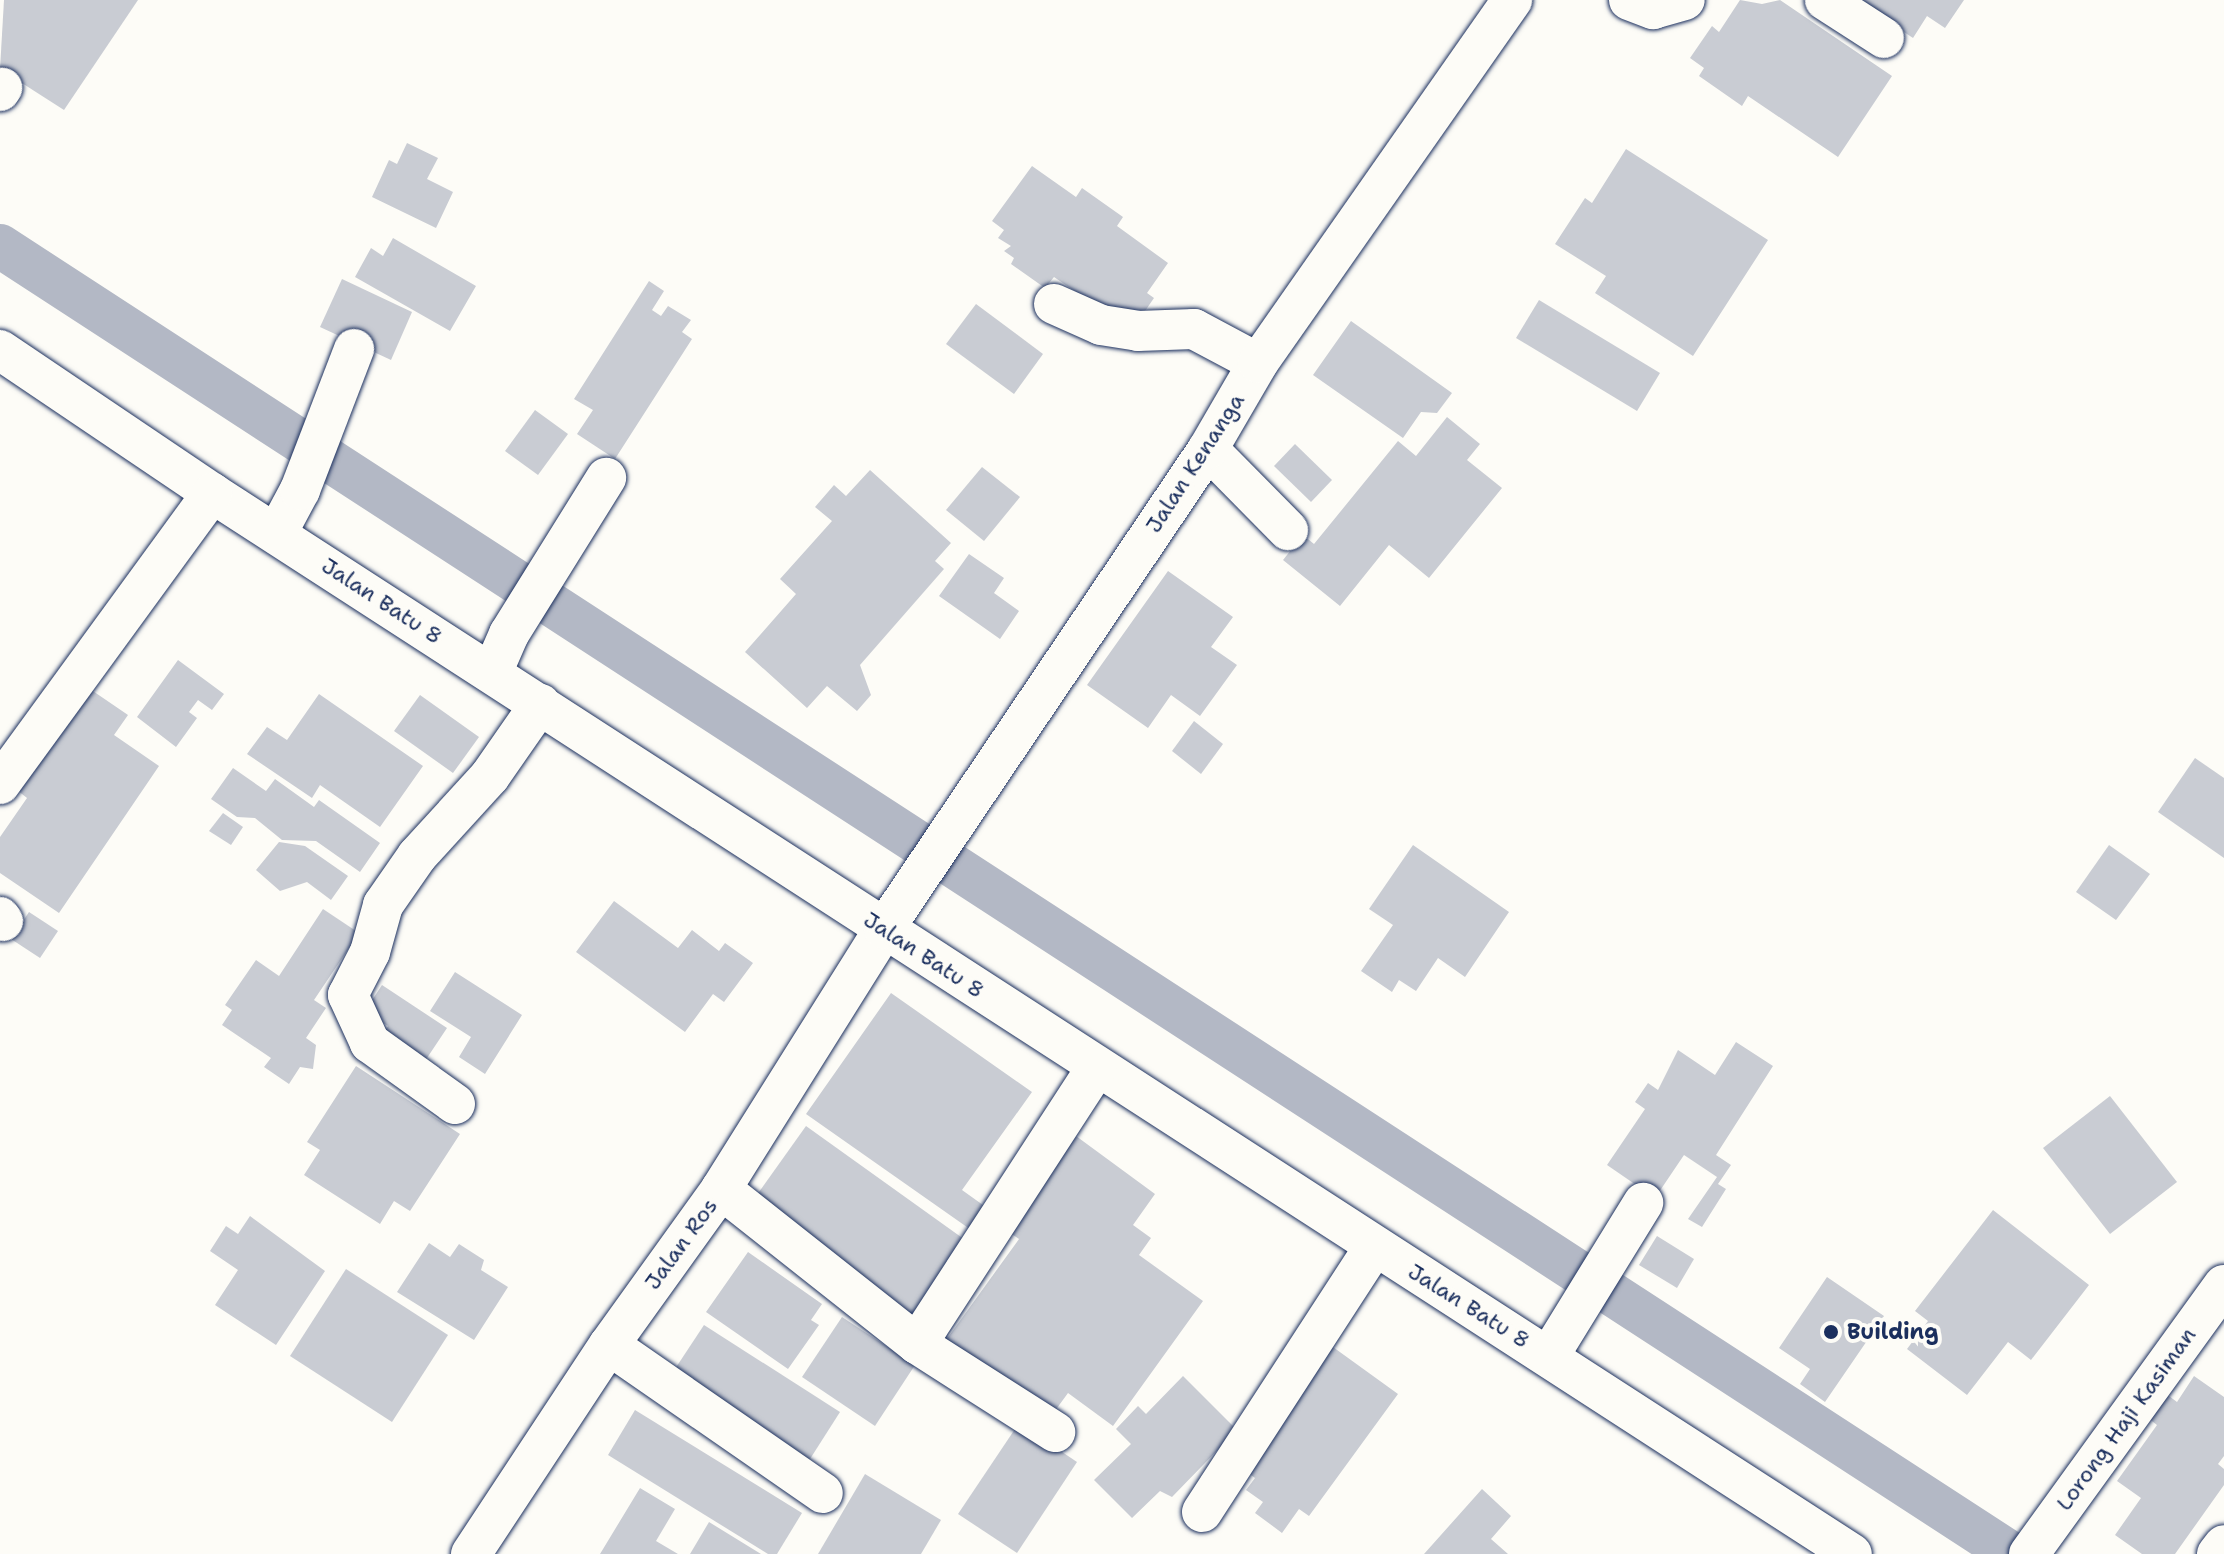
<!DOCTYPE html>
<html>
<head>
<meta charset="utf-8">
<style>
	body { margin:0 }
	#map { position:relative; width:2224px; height:1554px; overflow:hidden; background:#fdfcf7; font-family:"Shantell Sans",sans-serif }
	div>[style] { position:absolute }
	.canal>* { height:44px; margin:-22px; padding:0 22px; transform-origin:22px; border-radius:22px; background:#b3b8c5 }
	.building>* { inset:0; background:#c9ccd3 }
	.roads { filter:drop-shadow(0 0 2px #1b2f5e) drop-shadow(0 0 2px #1b2f5e) }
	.minor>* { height:40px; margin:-20px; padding:0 20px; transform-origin:20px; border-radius:20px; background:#fdfcf7 }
	.dots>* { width:22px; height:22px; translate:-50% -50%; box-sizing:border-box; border:4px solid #fdfcf7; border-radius:50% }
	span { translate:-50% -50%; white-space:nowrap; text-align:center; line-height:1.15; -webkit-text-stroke:8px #fdfcf7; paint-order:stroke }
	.street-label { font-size:22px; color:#1b2f5e }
	.poi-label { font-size:22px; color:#1b2f5e; font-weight:700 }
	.left { translate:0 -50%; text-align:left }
</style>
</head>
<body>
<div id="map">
	<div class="canal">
		<i style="left:0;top:246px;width:2400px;rotate:33.03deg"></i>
	</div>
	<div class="building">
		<i style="clip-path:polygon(4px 0,138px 0,64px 110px,0 69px)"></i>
		<i style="clip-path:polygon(1740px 0,1762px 4px,1780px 0,1892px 76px,1838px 157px,1748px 96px,1742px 106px,1699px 76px,1704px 68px,1690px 58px,1712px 26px,1719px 32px)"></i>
		<i style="clip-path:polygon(1856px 0,1964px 0,1945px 28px,1927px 16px,1913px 38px)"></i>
		<i style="clip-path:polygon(407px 143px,438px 158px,427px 179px,453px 192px,436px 228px,372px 197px,389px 160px,397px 164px)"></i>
		<i style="clip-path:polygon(1626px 149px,1768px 240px,1693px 356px,1595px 293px,1606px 276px,1555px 244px,1585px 198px,1592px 203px)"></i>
		<i style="clip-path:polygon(1032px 166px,1076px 197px,1082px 188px,1123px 217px,1117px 226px,1168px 263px,1147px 293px,1154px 298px,1143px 314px,1122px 323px,1054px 277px,1045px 288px,1011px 264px,1014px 258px,1004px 251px,1011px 246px,998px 238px,1004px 230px,992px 221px)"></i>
		<i style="clip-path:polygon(393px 238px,476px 286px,450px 331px,355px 277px,371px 248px,383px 256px)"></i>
		<i style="clip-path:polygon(342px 279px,412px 312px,391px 360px,320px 327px)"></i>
		<i style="clip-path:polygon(649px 281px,664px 291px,652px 310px,661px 316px,668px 306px,691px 320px,682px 332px,692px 339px,615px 459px,577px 434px,593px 410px,574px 399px)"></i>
		<i style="clip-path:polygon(1539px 300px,1660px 373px,1637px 411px,1516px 338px)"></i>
		<i style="clip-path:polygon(976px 304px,1043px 354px,1014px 394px,946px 344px)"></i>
		<i style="clip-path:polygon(1351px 321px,1452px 393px,1437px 413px,1421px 412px,1403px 438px,1313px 375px)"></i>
		<i style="clip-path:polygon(535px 410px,568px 434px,538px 475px,505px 451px)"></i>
		<i style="clip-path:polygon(1447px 417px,1480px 444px,1467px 460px,1502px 488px,1429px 578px,1389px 545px,1340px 606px,1283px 560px,1303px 535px,1314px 544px,1398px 441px,1416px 456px)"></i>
		<i style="clip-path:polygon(1295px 444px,1332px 480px,1311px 502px,1274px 466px)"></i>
		<i style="clip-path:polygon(982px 467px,1020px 497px,984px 541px,946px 510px)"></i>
		<i style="clip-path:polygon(870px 470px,951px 543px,935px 561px,944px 569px,860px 665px,871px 695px,857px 711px,827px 686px,807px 708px,745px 652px,796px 594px,780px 579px,832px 521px,815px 507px,834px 485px,846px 496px)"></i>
		<i style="clip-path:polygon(969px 554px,1004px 578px,994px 593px,1019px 611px,1000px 639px,939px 596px)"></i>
		<i style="clip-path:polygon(1168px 571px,1233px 617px,1211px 647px,1237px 665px,1200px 716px,1171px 695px,1148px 728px,1087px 685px)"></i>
		<i style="clip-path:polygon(178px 660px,224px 694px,212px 710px,198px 700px,189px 712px,197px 718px,176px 747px,137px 717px)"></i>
		<i style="clip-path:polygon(87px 687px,128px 715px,114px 735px,159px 766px,59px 913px,0 873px,0 837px,27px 798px,17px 790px)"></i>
		<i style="clip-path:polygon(319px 694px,423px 766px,380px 827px,320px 785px,312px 798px,247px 754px,267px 727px,287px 740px)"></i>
		<i style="clip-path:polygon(420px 695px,479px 737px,453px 773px,394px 731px)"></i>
		<i style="clip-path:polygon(1194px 721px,1223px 744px,1201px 774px,1172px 751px)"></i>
		<i style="clip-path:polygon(2195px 758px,2224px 778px,2224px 858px,2158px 812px)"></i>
		<i style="clip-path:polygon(233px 768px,266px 791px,275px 779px,314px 807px,319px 800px,380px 843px,360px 872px,316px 841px,282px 840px,255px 818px,237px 817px,211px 799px)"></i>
		<i style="clip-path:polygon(223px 813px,243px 827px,231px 845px,209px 831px)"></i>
		<i style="clip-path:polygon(279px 842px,305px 846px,348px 876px,331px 900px,307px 882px,280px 891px,256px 870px)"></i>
		<i style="clip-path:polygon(1413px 845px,1509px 912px,1465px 977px,1438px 958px,1416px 991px,1399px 980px,1392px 992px,1361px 971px,1393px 925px,1369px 909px)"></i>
		<i style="clip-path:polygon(2109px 845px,2150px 874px,2116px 920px,2076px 892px)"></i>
		<i style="clip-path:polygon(614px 901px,678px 948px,692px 930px,719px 951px,725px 943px,753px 963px,724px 1002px,713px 994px,685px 1032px,576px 952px)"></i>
		<i style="clip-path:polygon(323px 909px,359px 933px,314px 1000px,326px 1008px,306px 1038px,316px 1045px,313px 1069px,300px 1067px,289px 1084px,264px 1067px,271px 1058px,222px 1025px,232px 1010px,225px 1005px,256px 960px,279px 976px)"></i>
		<i style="clip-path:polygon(29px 912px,58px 931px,40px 958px,11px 939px)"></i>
		<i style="clip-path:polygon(455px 972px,522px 1015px,485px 1074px,459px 1057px,471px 1037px,430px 1011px)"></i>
		<i style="clip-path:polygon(382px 985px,447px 1028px,421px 1067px,380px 1039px,388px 1026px,365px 1011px)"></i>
		<i style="clip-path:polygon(891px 993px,1032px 1092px,962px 1190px,990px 1210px,974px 1232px,806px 1114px)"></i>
		<i style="clip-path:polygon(1736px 1042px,1773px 1066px,1716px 1155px,1731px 1165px,1718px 1184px,1726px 1189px,1702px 1227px,1688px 1219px,1717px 1177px,1684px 1155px,1655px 1198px,1607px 1165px,1645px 1109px,1635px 1102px,1648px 1083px,1658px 1090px,1678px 1050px,1715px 1075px)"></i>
		<i style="clip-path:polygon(356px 1066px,460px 1134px,410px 1211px,394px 1201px,380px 1224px,304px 1175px,320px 1150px,307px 1142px)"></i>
		<i style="clip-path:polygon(2110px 1096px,2177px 1182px,2110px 1234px,2043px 1148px)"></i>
		<i style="clip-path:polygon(806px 1126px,968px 1242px,910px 1322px,749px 1206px)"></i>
		<i style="clip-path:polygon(1076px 1136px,1155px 1194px,1133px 1225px,1151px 1238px,1139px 1255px,1203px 1301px,1113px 1426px,1068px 1393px,1049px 1419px,944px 1343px,1019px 1239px,1007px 1231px)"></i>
		<i style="clip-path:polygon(1993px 1210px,2089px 1285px,2031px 1360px,2008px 1342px,1967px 1395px,1907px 1349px,1928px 1321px,1915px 1311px)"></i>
		<i style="clip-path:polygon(250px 1216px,325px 1271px,276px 1345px,215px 1305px,238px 1270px,210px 1251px,226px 1226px,238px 1234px)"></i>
		<i style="clip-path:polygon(1657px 1236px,1694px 1259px,1677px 1288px,1639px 1265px)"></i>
		<i style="clip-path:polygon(429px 1243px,450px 1257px,459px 1244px,484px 1260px,481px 1270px,508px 1287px,474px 1340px,397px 1292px)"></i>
		<i style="clip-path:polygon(748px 1252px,822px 1304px,811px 1320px,819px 1325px,788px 1369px,706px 1312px)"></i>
		<i style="clip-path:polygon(346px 1269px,448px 1335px,392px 1422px,290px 1356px)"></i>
		<i style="clip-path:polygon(1827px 1277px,1884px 1316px,1825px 1402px,1800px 1384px,1810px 1369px,1779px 1348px)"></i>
		<i style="clip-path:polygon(842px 1317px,915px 1365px,875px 1426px,802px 1377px)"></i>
		<i style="clip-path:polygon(704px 1325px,840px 1412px,803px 1470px,667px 1381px)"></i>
		<i style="clip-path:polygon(1326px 1342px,1398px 1394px,1309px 1516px,1299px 1509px,1282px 1533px,1255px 1513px,1263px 1502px,1246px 1490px,1255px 1478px,1236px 1464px)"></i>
		<i style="clip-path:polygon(1183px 1376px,1237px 1430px,1172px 1497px,1160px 1491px,1132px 1518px,1094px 1480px,1131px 1444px,1116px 1429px,1138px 1406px,1146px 1414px)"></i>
		<i style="clip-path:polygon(2194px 1376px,2224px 1397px,2224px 1456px,2218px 1464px,2224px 1469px,2224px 1485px,2175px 1554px,2142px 1554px,2115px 1535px,2141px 1498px,2117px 1481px,2157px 1425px,2148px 1418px,2165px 1393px,2177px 1402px)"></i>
		<i style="clip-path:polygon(635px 1410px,802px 1513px,777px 1554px,768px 1554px,608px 1455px)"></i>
		<i style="clip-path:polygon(1019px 1423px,1077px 1462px,1017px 1553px,958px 1514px)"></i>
		<i style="clip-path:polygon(865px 1474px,941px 1520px,921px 1554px,818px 1554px)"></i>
		<i style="clip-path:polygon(640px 1488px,675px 1509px,656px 1541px,678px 1554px,600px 1554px)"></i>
		<i style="clip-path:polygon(1482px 1489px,1511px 1516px,1491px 1539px,1508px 1554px,1424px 1554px)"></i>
		<i style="clip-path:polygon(709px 1522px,761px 1554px,690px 1554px)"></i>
	</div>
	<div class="roads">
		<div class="minor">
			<i style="left:1629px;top:0;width:26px;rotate:21deg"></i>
			<i style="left:1653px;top:9px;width:33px;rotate:-16deg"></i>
			<i style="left:1825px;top:0;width:70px;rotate:32.8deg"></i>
			<i style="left:0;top:91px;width:4px;rotate:-56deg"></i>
			<i style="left:1054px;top:304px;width:51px;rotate:24.1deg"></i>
			<i style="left:1101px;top:325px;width:37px;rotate:9deg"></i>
			<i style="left:1138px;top:331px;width:56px;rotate:-2deg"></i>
			<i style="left:1194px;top:329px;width:72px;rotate:28deg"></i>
			<i style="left:0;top:350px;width:256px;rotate:34deg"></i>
			<i style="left:212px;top:493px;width:1953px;rotate:32.9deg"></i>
			<i style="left:1208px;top:449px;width:114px;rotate:45.4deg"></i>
			<i style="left:277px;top:533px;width:49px;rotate:-61.9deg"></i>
			<i style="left:300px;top:490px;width:151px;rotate:-69deg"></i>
			<i style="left:492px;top:673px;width:43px;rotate:-66.4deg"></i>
			<i style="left:509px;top:634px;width:184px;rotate:-58.1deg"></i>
			<i style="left:0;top:784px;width:360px;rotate:-53.9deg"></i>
			<i style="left:0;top:917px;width:5px;rotate:53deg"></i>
			<i style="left:455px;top:1104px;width:105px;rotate:-144.3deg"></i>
			<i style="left:370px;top:1043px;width:53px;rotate:-114.6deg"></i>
			<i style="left:348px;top:995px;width:48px;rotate:-62.9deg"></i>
			<i style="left:370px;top:952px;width:49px;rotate:-74.5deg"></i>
			<i style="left:383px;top:905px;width:60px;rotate:-55.2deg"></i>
			<i style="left:417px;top:856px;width:108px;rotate:-47.6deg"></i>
			<i style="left:490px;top:776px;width:88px;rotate:-55.2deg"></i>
			<i style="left:721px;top:1189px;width:250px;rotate:38.3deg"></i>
			<i style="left:917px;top:1344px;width:164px;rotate:32.5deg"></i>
			<i style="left:917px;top:1344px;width:330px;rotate:-57deg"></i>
			<i style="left:609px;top:1345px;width:260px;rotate:34.7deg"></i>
			<i style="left:1549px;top:1356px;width:180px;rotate:-58.4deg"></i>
			<i style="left:1202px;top:1512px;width:317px;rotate:-57deg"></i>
			<i style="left:471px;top:1554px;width:250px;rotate:-56.6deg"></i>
			<i style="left:609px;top:1345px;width:192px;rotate:-54.3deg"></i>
			<i style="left:721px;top:1189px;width:307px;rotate:-57.9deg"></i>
			<i style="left:884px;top:929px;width:579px;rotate:-55.98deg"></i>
			<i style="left:1208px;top:449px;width:99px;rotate:-59.8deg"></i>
			<i style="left:1258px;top:363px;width:443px;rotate:-55deg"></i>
			<i style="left:2029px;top:1554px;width:332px;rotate:-54.1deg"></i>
			<i style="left:2217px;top:1554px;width:11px;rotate:-52deg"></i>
		</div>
	</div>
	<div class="dots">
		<i style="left:1831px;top:1332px;background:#1b2f5e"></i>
	</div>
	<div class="street-label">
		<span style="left:1195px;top:463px;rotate:-57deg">Jalan Kenanga</span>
		<span style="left:382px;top:601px;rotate:33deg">Jalan Batu 8</span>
		<span style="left:924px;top:955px;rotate:33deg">Jalan Batu 8</span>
		<span style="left:681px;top:1244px;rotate:-54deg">Jalan Ros</span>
		<span style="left:1469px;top:1306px;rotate:32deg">Jalan Batu 8</span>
		<span style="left:2126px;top:1419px;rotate:-54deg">Lorong Haji Kasiman</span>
	</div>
	<div class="poi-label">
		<span class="left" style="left:1847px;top:1332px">Building</span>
	</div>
</div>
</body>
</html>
